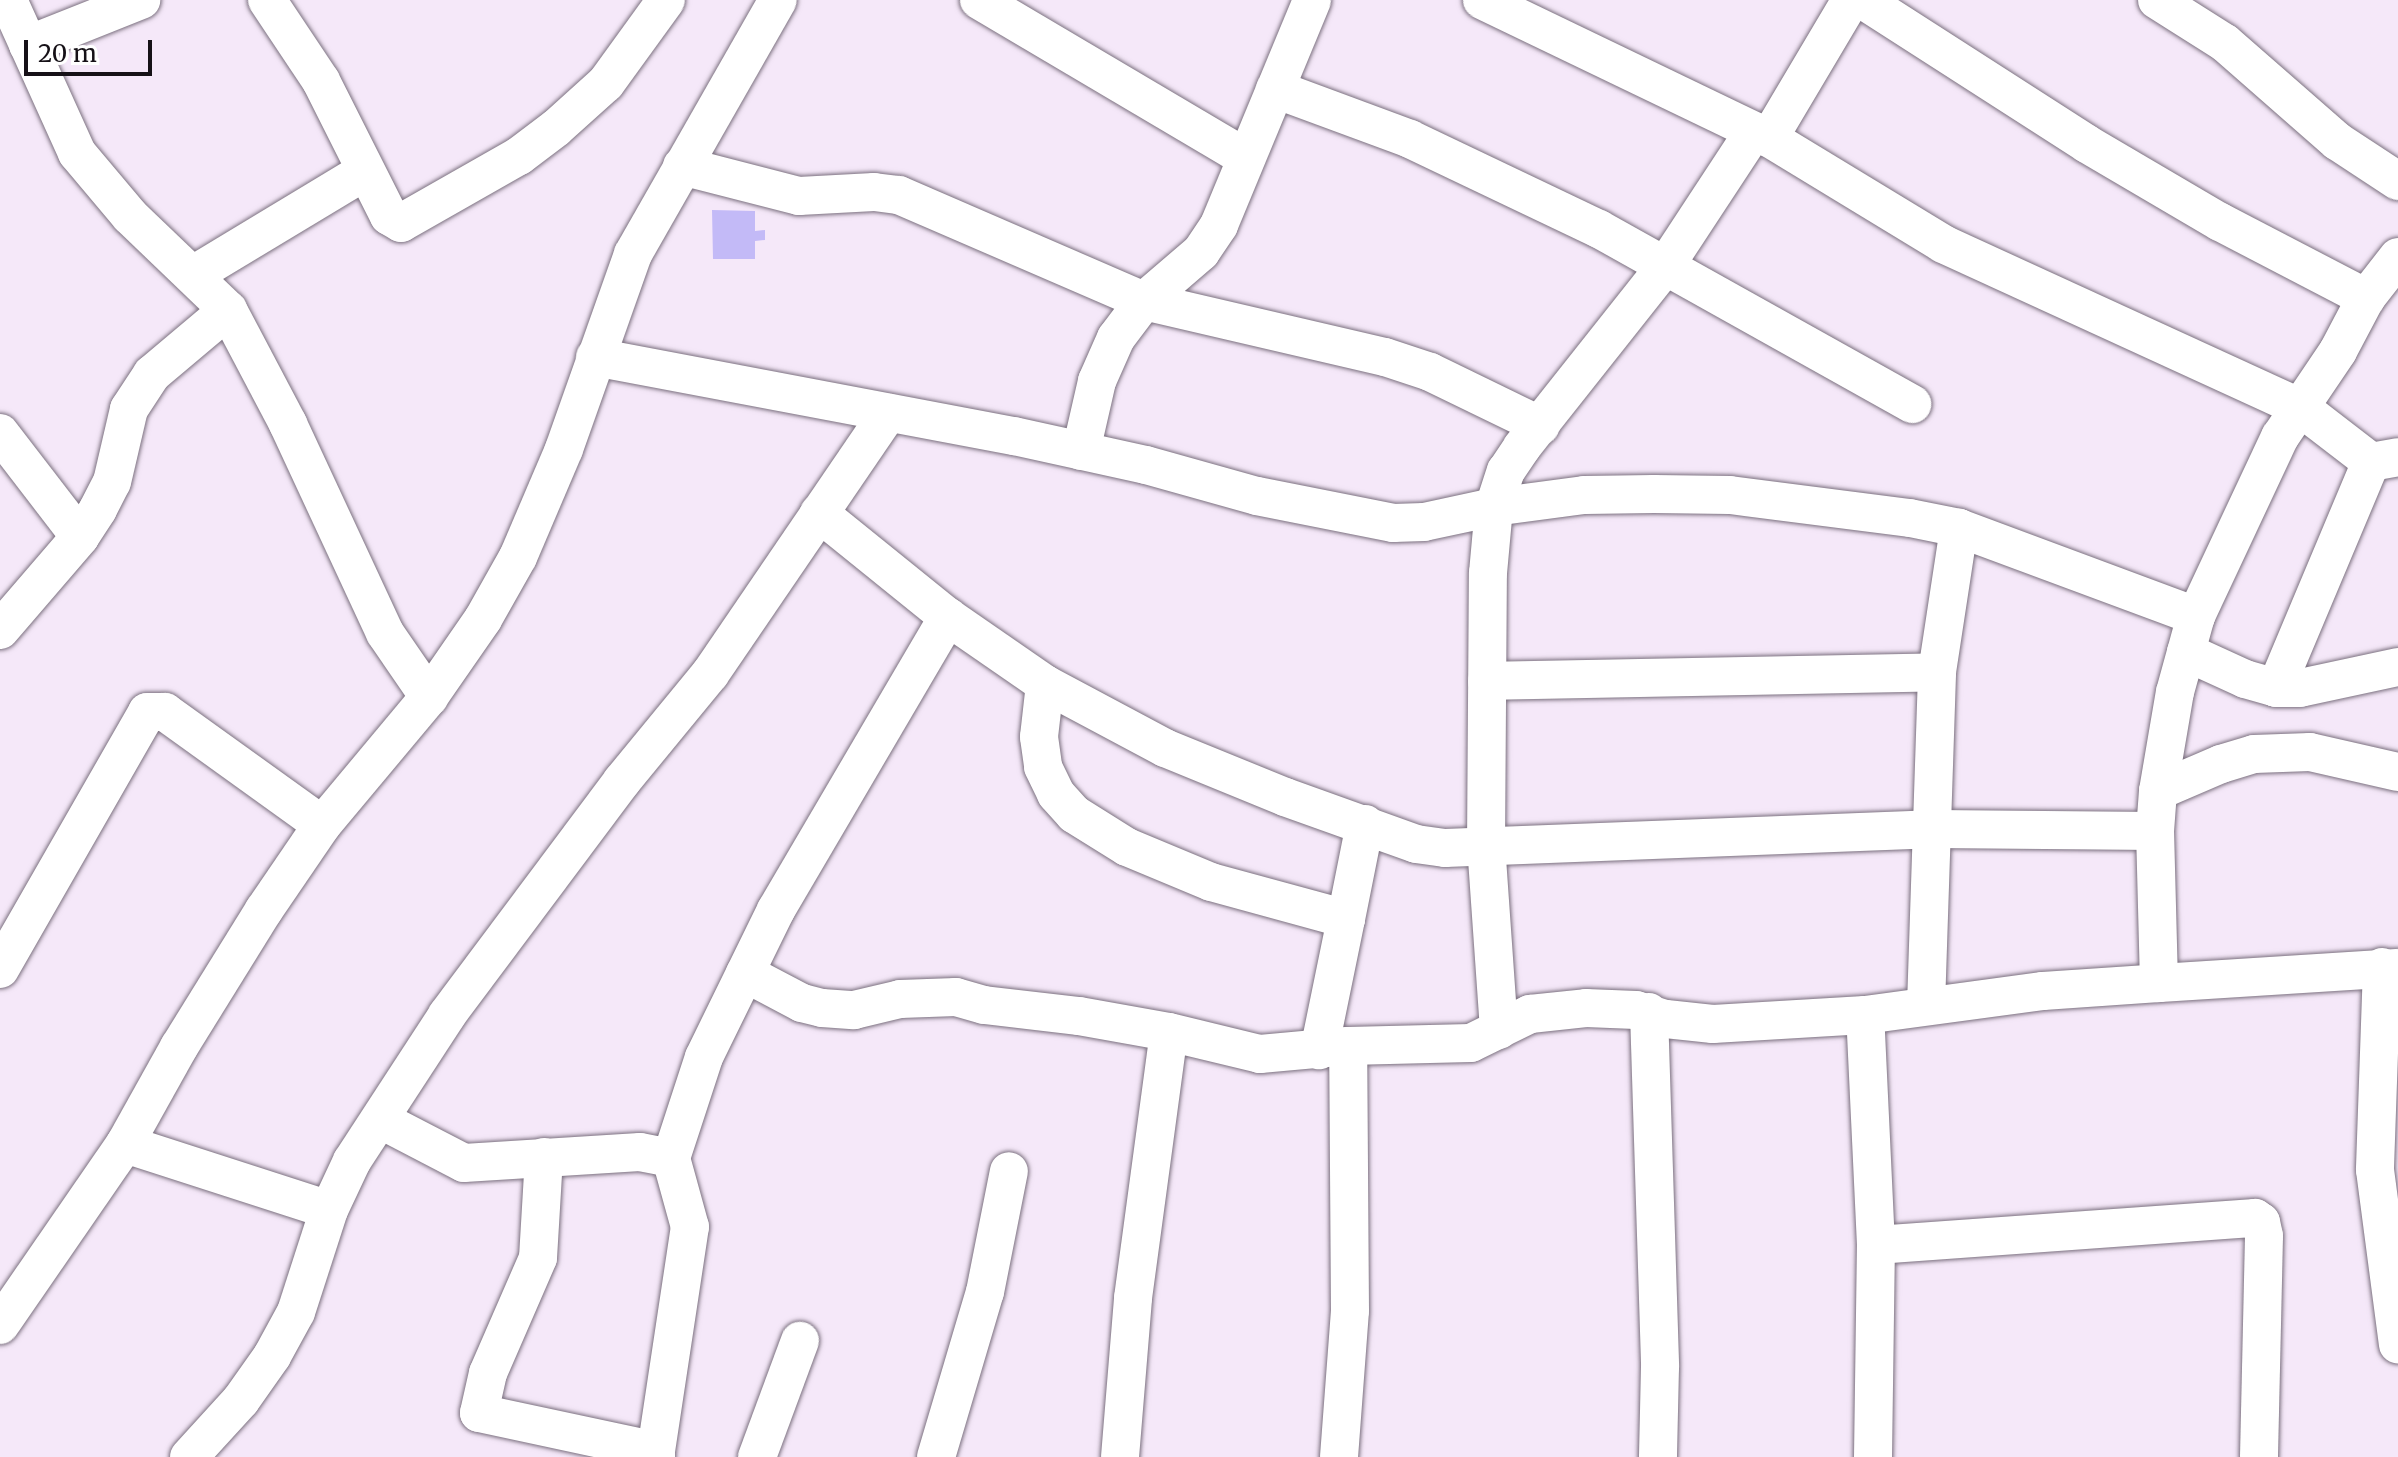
<!DOCTYPE html>
<html>
<head>
<meta charset="utf-8">
<style>
	body { margin:0 }
	#map { position:relative; width:2398px; height:1457px; overflow:hidden; background:#f5e8f9; font-family:Merriweather,serif }
	div>[style] { position:absolute }
	.building>* { inset:0; background:#c3baf7 }
	.roads { filter:drop-shadow(0 0 2px #7b707f) drop-shadow(0 0 2px #7b707f) }
	.street>* { height:38px; margin:-19px; padding:0 19px; transform-origin:19px; border-radius:19px; background:#fff }
	span { translate:-50% -50%; white-space:nowrap; text-align:center; line-height:1.15; -webkit-text-stroke:8px #fff; paint-order:stroke }
	.scale { position:absolute; left:24px; top:40px; width:128px; height:36px; box-sizing:border-box; border:4px solid #161117; border-top:0; padding-left:10px; font-size:24px; line-height:28px; white-space:nowrap; color:#161117; -webkit-text-stroke:6px #fff; paint-order:stroke }
</style>
</head>
<body>
<div id="map">
	<div class="building">
		<i style="clip-path:polygon(712px 210px,755px 211px,755px 231px,765px 230px,765px 240px,755px 241px,755px 259px,713px 259px)"></i>
	</div>
	<div class="roads">
		<div class="street">
			<i style="left:8px;top:0;width:168px;rotate:65.7deg"></i>
			<i style="left:77px;top:153px;width:82px;rotate:49.9deg"></i>
			<i style="left:130px;top:216px;width:136px;rotate:43.8deg"></i>
			<i style="left:228px;top:310px;width:129px;rotate:62.2deg"></i>
			<i style="left:288px;top:424px;width:230px;rotate:65.1deg"></i>
			<i style="left:385px;top:633px;width:78px;rotate:55.5deg"></i>
			<i style="left:267px;top:0;width:97px;rotate:56.3deg"></i>
			<i style="left:321px;top:81px;width:151px;rotate:63.3deg"></i>
			<i style="left:389px;top:216px;width:14px;rotate:30deg"></i>
			<i style="left:401px;top:223px;width:136px;rotate:-29.6deg"></i>
			<i style="left:519px;top:156px;width:46px;rotate:-37.1deg"></i>
			<i style="left:556px;top:128px;width:67px;rotate:-42deg"></i>
			<i style="left:606px;top:83px;width:102px;rotate:-54.1deg"></i>
			<i style="left:979px;top:0;width:310px;rotate:30.6deg"></i>
			<i style="left:1482px;top:0;width:318px;rotate:25.7deg"></i>
			<i style="left:1769px;top:138px;width:204px;rotate:31.3deg"></i>
			<i style="left:1943px;top:244px;width:394px;rotate:24.6deg"></i>
			<i style="left:2301px;top:408px;width:88px;rotate:37.6deg"></i>
			<i style="left:1863px;top:0;width:266px;rotate:32.7deg"></i>
			<i style="left:2087px;top:144px;width:154px;rotate:30.4deg"></i>
			<i style="left:2220px;top:222px;width:165px;rotate:27.5deg"></i>
			<i style="left:2157px;top:0;width:80px;rotate:32.3deg"></i>
			<i style="left:2225px;top:43px;width:149px;rotate:41.2deg"></i>
			<i style="left:2337px;top:141px;width:73px;rotate:33.3deg"></i>
			<i style="left:28px;top:45px;width:122px;rotate:-21.7deg"></i>
			<i style="left:1275px;top:89px;width:144px;rotate:20.3deg"></i>
			<i style="left:1410px;top:139px;width:209px;rotate:25.5deg"></i>
			<i style="left:1599px;top:229px;width:359px;rotate:29.2deg"></i>
			<i style="left:1769px;top:138px;width:161px;rotate:-59.3deg"></i>
			<i style="left:682px;top:166px;width:121px;rotate:14.4deg"></i>
			<i style="left:799px;top:196px;width:75px;rotate:-3.1deg"></i>
			<i style="left:874px;top:192px;width:25px;rotate:7deg"></i>
			<i style="left:899px;top:195px;width:267px;rotate:23.4deg"></i>
			<i style="left:1144px;top:301px;width:247px;rotate:13.1deg"></i>
			<i style="left:1385px;top:357px;width:47px;rotate:18.4deg"></i>
			<i style="left:1430px;top:372px;width:123px;rotate:25.9deg"></i>
			<i style="left:193px;top:275px;width:200px;rotate:-31.1deg"></i>
			<i style="left:595px;top:357px;width:426px;rotate:10.7deg"></i>
			<i style="left:1014px;top:436px;width:135px;rotate:12.4deg"></i>
			<i style="left:1146px;top:465px;width:115px;rotate:15.6deg"></i>
			<i style="left:1257px;top:496px;width:139px;rotate:11.2deg"></i>
			<i style="left:1393px;top:523px;width:31px;rotate:-2deg"></i>
			<i style="left:1424px;top:522px;width:72px;rotate:-12.1deg"></i>
			<i style="left:1494px;top:507px;width:91px;rotate:-7.6deg"></i>
			<i style="left:1584px;top:495px;width:70px;rotate:-0.8deg"></i>
			<i style="left:1654px;top:494px;width:76px;rotate:0.8deg"></i>
			<i style="left:1730px;top:495px;width:181px;rotate:7.3deg"></i>
			<i style="left:1910px;top:518px;width:50px;rotate:11.5deg"></i>
			<i style="left:1959px;top:528px;width:253px;rotate:20.4deg"></i>
			<i style="left:0;top:433px;width:131px;rotate:52.4deg"></i>
			<i style="left:1081px;top:451px;width:72px;rotate:-77.1deg"></i>
			<i style="left:1097px;top:381px;width:47px;rotate:-66.2deg"></i>
			<i style="left:1116px;top:338px;width:46px;rotate:-52.9deg"></i>
			<i style="left:1144px;top:301px;width:75px;rotate:-40.7deg"></i>
			<i style="left:1201px;top:252px;width:32px;rotate:-56deg"></i>
			<i style="left:1219px;top:225px;width:243px;rotate:-67.5deg"></i>
			<i style="left:819px;top:513px;width:166px;rotate:38.9deg"></i>
			<i style="left:948px;top:617px;width:118px;rotate:34.6deg"></i>
			<i style="left:1045px;top:684px;width:136px;rotate:28.1deg"></i>
			<i style="left:1165px;top:748px;width:130px;rotate:22.2deg"></i>
			<i style="left:1285px;top:797px;width:139px;rotate:19.7deg"></i>
			<i style="left:1416px;top:844px;width:29px;rotate:8deg"></i>
			<i style="left:1445px;top:848px;width:486px;rotate:-2.2deg"></i>
			<i style="left:1931px;top:829px;width:224px;rotate:0.5deg"></i>
			<i style="left:0;top:630px;width:123px;rotate:-49.3deg"></i>
			<i style="left:80px;top:537px;width:33px;rotate:-57deg"></i>
			<i style="left:98px;top:509px;width:30px;rotate:-63deg"></i>
			<i style="left:112px;top:482px;width:75px;rotate:-76.9deg"></i>
			<i style="left:129px;top:409px;width:42px;rotate:-56.7deg"></i>
			<i style="left:152px;top:374px;width:99px;rotate:-40.1deg"></i>
			<i style="left:2186px;top:652px;width:65px;rotate:24.6deg"></i>
			<i style="left:2245px;top:679px;width:32px;rotate:16deg"></i>
			<i style="left:2276px;top:688px;width:24px"></i>
			<i style="left:2300px;top:688px;width:100px;rotate:-12.1deg"></i>
			<i style="left:1487px;top:681px;width:450px;rotate:-1.1deg"></i>
			<i style="left:1045px;top:684px;width:53px;rotate:96.5deg"></i>
			<i style="left:1039px;top:737px;width:30px;rotate:82deg"></i>
			<i style="left:1043px;top:767px;width:30px;rotate:64deg"></i>
			<i style="left:1056px;top:794px;width:27px;rotate:48deg"></i>
			<i style="left:1074px;top:814px;width:62px;rotate:31.9deg"></i>
			<i style="left:1127px;top:847px;width:91px;rotate:22.6deg"></i>
			<i style="left:1211px;top:882px;width:140px;rotate:15.3deg"></i>
			<i style="left:1346px;top:919px;width:134px;rotate:101.6deg"></i>
			<i style="left:2276px;top:688px;width:245px;rotate:-67.2deg"></i>
			<i style="left:2371px;top:462px;width:27px;rotate:-10deg"></i>
			<i style="left:2158px;top:791px;width:69px;rotate:-23.2deg"></i>
			<i style="left:2221px;top:764px;width:34px;rotate:-17deg"></i>
			<i style="left:2254px;top:754px;width:56px;rotate:-2deg"></i>
			<i style="left:2310px;top:752px;width:90px;rotate:12.8deg"></i>
			<i style="left:1346px;top:919px;width:97px;rotate:-78.7deg"></i>
			<i style="left:2382px;top:967px;width:203px;rotate:92deg"></i>
			<i style="left:2375px;top:1170px;width:176px;rotate:82.5deg"></i>
			<i style="left:0;top:969px;width:296px;rotate:-60.2deg"></i>
			<i style="left:147px;top:712px;width:18px"></i>
			<i style="left:165px;top:712px;width:193px;rotate:35.7deg"></i>
			<i style="left:745px;top:973px;width:64px;rotate:27.8deg"></i>
			<i style="left:802px;top:1003px;width:21px;rotate:14deg"></i>
			<i style="left:822px;top:1008px;width:32px;rotate:4deg"></i>
			<i style="left:854px;top:1010px;width:47px;rotate:-13.4deg"></i>
			<i style="left:900px;top:999px;width:56px;rotate:-2deg"></i>
			<i style="left:956px;top:997px;width:29px;rotate:16deg"></i>
			<i style="left:984px;top:1005px;width:96px;rotate:6.6deg"></i>
			<i style="left:1079px;top:1016px;width:91px;rotate:10.1deg"></i>
			<i style="left:1169px;top:1032px;width:94px;rotate:13.6deg"></i>
			<i style="left:1260px;top:1054px;width:88px;rotate:-5.2deg"></i>
			<i style="left:1348px;top:1046px;width:123px;rotate:-1.4deg"></i>
			<i style="left:1471px;top:1043px;width:66px;rotate:-26.2deg"></i>
			<i style="left:1530px;top:1014px;width:56px;rotate:-6.1deg"></i>
			<i style="left:1586px;top:1008px;width:50px;rotate:2.3deg"></i>
			<i style="left:1636px;top:1010px;width:31px;rotate:17deg"></i>
			<i style="left:1666px;top:1019px;width:47px;rotate:6.1deg"></i>
			<i style="left:1713px;top:1024px;width:152px;rotate:-3.4deg"></i>
			<i style="left:2159px;top:983px;width:239px;rotate:-3.6deg"></i>
			<i style="left:1926px;top:1006px;width:334px;rotate:-88.1deg"></i>
			<i style="left:1937px;top:672px;width:146px;rotate:-81.3deg"></i>
			<i style="left:1649px;top:1012px;width:355px;rotate:88.2deg"></i>
			<i style="left:1660px;top:1367px;width:90px;rotate:91.3deg"></i>
			<i style="left:1499px;top:1030px;width:184px;rotate:-94deg"></i>
			<i style="left:1486px;top:846px;width:273px;rotate:-89.6deg"></i>
			<i style="left:1488px;top:573px;width:66px;rotate:-84.8deg"></i>
			<i style="left:1494px;top:507px;width:38px;rotate:-72deg"></i>
			<i style="left:1506px;top:471px;width:29px;rotate:-56deg"></i>
			<i style="left:1522px;top:447px;width:232px;rotate:-51.6deg"></i>
			<i style="left:1666px;top:265px;width:160px;rotate:-56.7deg"></i>
			<i style="left:381px;top:1120px;width:93px;rotate:27.4deg"></i>
			<i style="left:464px;top:1163px;width:176px;rotate:-3.6deg"></i>
			<i style="left:640px;top:1152px;width:32px;rotate:11deg"></i>
			<i style="left:671px;top:1158px;width:106px;rotate:-71.9deg"></i>
			<i style="left:704px;top:1057px;width:164px;rotate:-63.9deg"></i>
			<i style="left:776px;top:910px;width:340px;rotate:-59.6deg"></i>
			<i style="left:125px;top:1144px;width:214px;rotate:17.9deg"></i>
			<i style="left:329px;top:1210px;width:54px;rotate:-64.9deg"></i>
			<i style="left:352px;top:1161px;width:174px;rotate:-56.9deg"></i>
			<i style="left:447px;top:1015px;width:292px;rotate:-53.2deg"></i>
			<i style="left:622px;top:781px;width:139px;rotate:-50.6deg"></i>
			<i style="left:710px;top:674px;width:316px;rotate:-55.7deg"></i>
			<i style="left:544px;top:1157px;width:101px;rotate:93.4deg"></i>
			<i style="left:538px;top:1258px;width:125px;rotate:113.5deg"></i>
			<i style="left:488px;top:1373px;width:41px;rotate:102.7deg"></i>
			<i style="left:479px;top:1413px;width:181px;rotate:12.1deg"></i>
			<i style="left:656px;top:1451px;width:6px;rotate:90deg"></i>
			<i style="left:1876px;top:1245px;width:380px;rotate:-4.1deg"></i>
			<i style="left:2255px;top:1218px;width:7px;rotate:34deg"></i>
			<i style="left:2261px;top:1222px;width:14px;rotate:78deg"></i>
			<i style="left:2264px;top:1236px;width:221px;rotate:91.3deg"></i>
			<i style="left:0;top:1325px;width:220px;rotate:-55.4deg"></i>
			<i style="left:125px;top:1144px;width:111px;rotate:-60.9deg"></i>
			<i style="left:179px;top:1047px;width:161px;rotate:-58.2deg"></i>
			<i style="left:264px;top:910px;width:103px;rotate:-55.7deg"></i>
			<i style="left:322px;top:825px;width:167px;rotate:-50.1deg"></i>
			<i style="left:429px;top:697px;width:95px;rotate:-55.3deg"></i>
			<i style="left:483px;top:619px;width:71px;rotate:-60.6deg"></i>
			<i style="left:518px;top:557px;width:117px;rotate:-66.9deg"></i>
			<i style="left:564px;top:449px;width:207px;rotate:-70.5deg"></i>
			<i style="left:633px;top:254px;width:292px;rotate:-60.3deg"></i>
			<i style="left:656px;top:1451px;width:227px;rotate:-81.4deg"></i>
			<i style="left:690px;top:1227px;width:72px;rotate:-105.4deg"></i>
			<i style="left:189px;top:1457px;width:77px;rotate:-47.6deg"></i>
			<i style="left:241px;top:1400px;width:54px;rotate:-54.8deg"></i>
			<i style="left:272px;top:1356px;width:50px;rotate:-61.4deg"></i>
			<i style="left:296px;top:1312px;width:107px;rotate:-72.1deg"></i>
			<i style="left:757px;top:1457px;width:124px;rotate:-69.7deg"></i>
			<i style="left:936px;top:1457px;width:172px;rotate:-73.5deg"></i>
			<i style="left:985px;top:1292px;width:123px;rotate:-78.8deg"></i>
			<i style="left:1120px;top:1457px;width:160px;rotate:-85.3deg"></i>
			<i style="left:1133px;top:1298px;width:268px;rotate:-82.3deg"></i>
			<i style="left:1339px;top:1457px;width:146px;rotate:-85.7deg"></i>
			<i style="left:1350px;top:1311px;width:265px;rotate:-90.4deg"></i>
			<i style="left:1873px;top:1457px;width:212px;rotate:-89.2deg"></i>
			<i style="left:1876px;top:1245px;width:230px;rotate:-92.7deg"></i>
			<i style="left:1865px;top:1015px;width:180px;rotate:-7.7deg"></i>
			<i style="left:2043px;top:991px;width:116px;rotate:-3.9deg"></i>
			<i style="left:2159px;top:983px;width:152px;rotate:-91.5deg"></i>
			<i style="left:2155px;top:831px;width:40px;rotate:-85.7deg"></i>
			<i style="left:2158px;top:791px;width:100px;rotate:-80.3deg"></i>
			<i style="left:2175px;top:692px;width:79px;rotate:-74.6deg"></i>
			<i style="left:2196px;top:616px;width:198px;rotate:-64.9deg"></i>
			<i style="left:2280px;top:437px;width:104px;rotate:-56deg"></i>
			<i style="left:2338px;top:351px;width:60px;rotate:-62.2deg"></i>
			<i style="left:2366px;top:298px;width:52px;rotate:-52deg"></i>
		</div>
	</div>
	<div class="scale">20 m</div>
</div>
</body>
</html>
